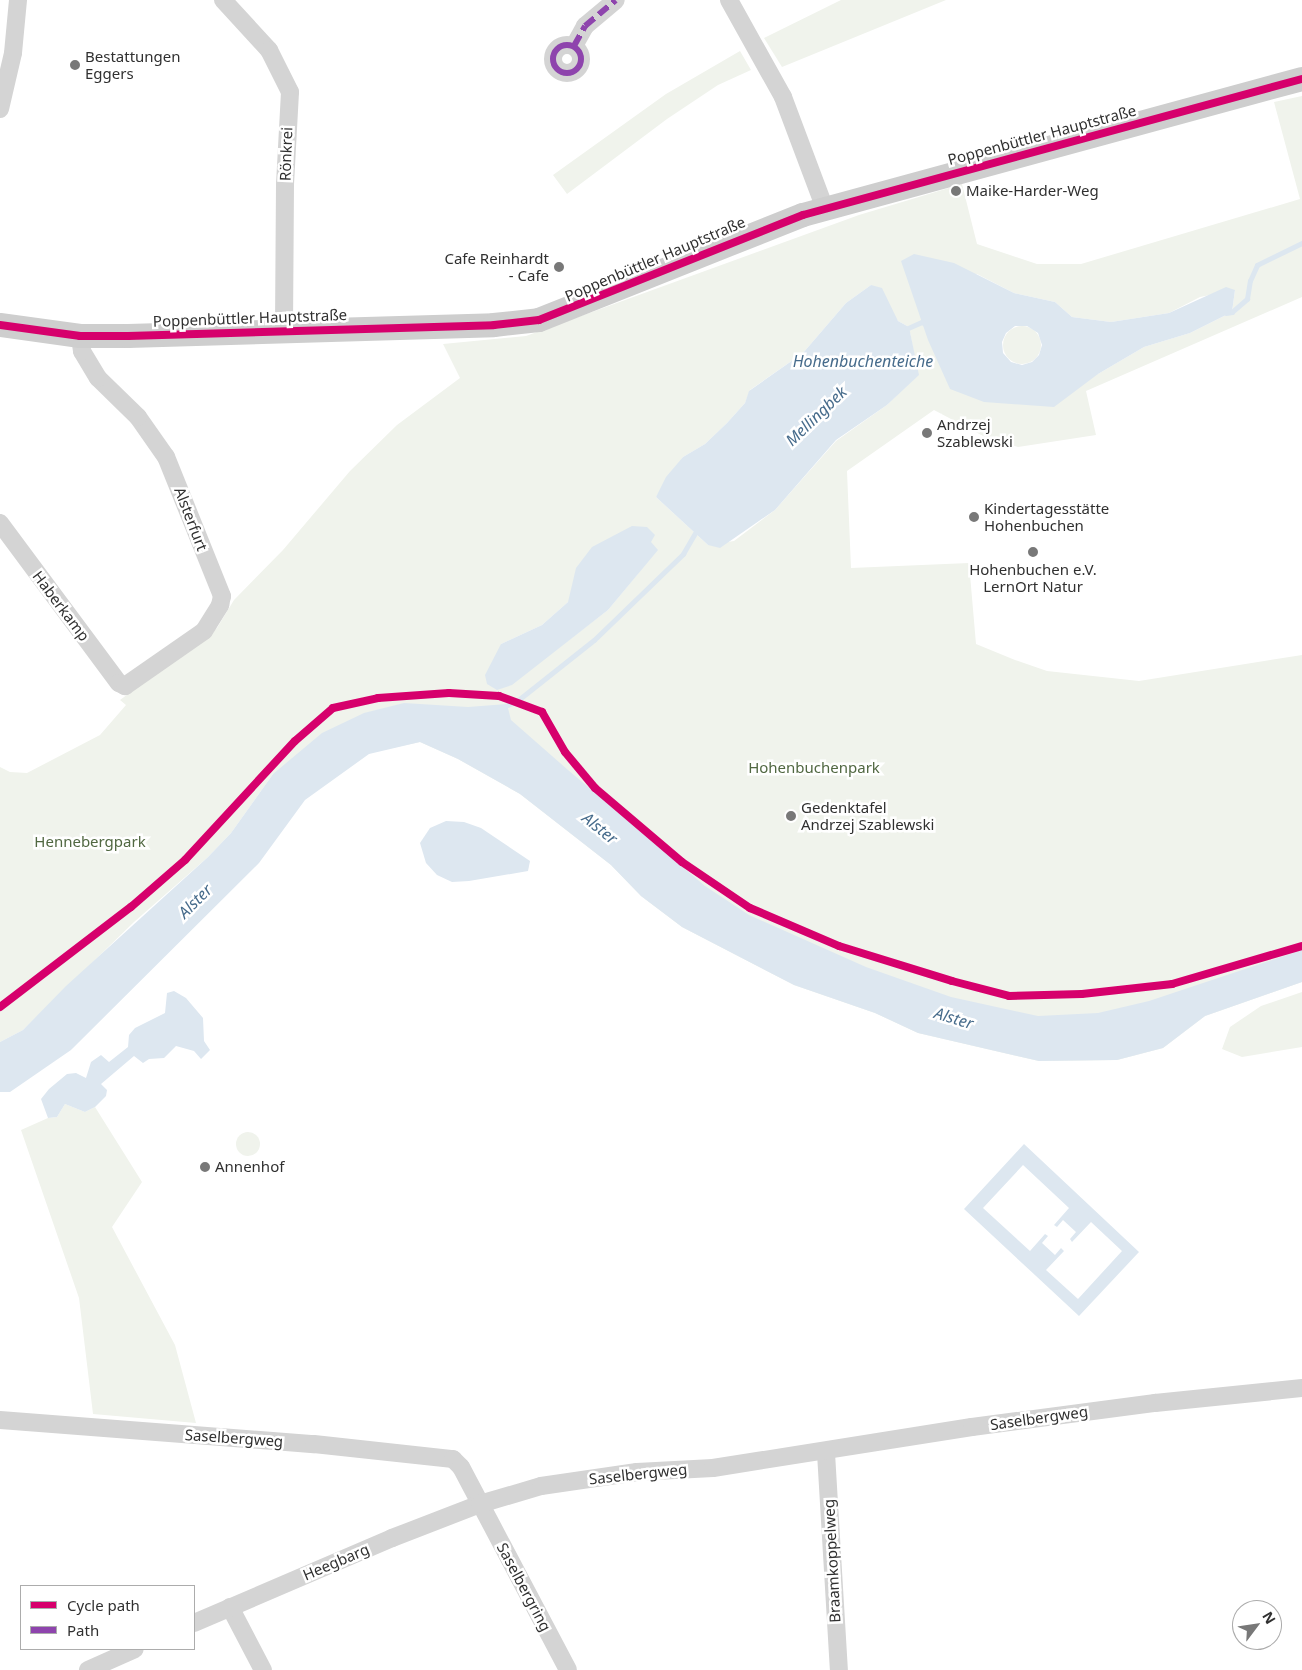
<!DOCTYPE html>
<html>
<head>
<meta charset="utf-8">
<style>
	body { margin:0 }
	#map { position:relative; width:1302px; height:1670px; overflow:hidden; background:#fff; font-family:"Noto Sans",sans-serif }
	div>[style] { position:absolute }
	.green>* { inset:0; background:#f0f3ec }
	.round { border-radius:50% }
	.water>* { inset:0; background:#dde7f0 }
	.stream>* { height:4.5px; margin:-2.25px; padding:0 2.25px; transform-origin:2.25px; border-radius:2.25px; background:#dde7f0 }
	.street>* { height:18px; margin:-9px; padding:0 9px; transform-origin:9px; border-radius:9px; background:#d4d4d4 }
	.street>.ring { margin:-9px; padding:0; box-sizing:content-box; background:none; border:18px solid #d4d4d4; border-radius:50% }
	.secondary>* { height:24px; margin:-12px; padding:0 12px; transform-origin:12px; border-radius:12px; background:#cecece }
	.quiet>* { height:6px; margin-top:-3px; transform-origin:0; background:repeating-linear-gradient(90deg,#8e44ad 0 12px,transparent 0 18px) }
	.quiet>.ring { margin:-3px; padding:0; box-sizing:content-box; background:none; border:6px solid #8e44ad; border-radius:50% }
	.cycleway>* { height:8px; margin:-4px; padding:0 4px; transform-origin:4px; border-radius:4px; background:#d6006c }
	.dots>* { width:14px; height:14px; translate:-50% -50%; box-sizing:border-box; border:2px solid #fff; border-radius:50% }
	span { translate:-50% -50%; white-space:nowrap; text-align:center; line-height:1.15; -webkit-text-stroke:5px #fff; paint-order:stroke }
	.poi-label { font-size:15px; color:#303030 }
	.left { translate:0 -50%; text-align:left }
	.right { translate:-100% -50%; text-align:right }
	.street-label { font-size:15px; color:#303030 }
	.park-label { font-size:15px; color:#516842 }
	.water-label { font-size:16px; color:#466b8b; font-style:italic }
	.legend { position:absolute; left:20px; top:1585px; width:175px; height:65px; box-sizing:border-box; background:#fff; border:1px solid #acacac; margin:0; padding:6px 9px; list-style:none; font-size:15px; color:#303030 }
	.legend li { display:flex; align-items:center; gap:10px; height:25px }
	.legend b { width:25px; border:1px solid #acacac }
	.north { position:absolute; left:1232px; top:1600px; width:50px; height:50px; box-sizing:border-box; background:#fff; border:1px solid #acacac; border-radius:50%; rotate:59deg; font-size:14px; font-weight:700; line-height:20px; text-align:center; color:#303030 }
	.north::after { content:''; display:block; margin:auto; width:18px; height:22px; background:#787878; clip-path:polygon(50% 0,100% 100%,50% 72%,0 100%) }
</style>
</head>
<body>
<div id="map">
	<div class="green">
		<i style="clip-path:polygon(841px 0,946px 0,782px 67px,764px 38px)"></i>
		<i style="clip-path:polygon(740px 51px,751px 70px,718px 85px,667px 119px,567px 194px,553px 175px,666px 94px)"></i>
		<i style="clip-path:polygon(evenodd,1302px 96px,1302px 297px,1086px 391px,1096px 435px,1018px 447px,985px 437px,934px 410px,847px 471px,851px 568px,969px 563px,976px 644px,1015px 660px,1047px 671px,1139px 681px,1302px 655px,1302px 982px,1205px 1016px,1163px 1048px,1117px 1060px,1039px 1061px,918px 1033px,875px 1013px,794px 985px,682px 927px,641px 896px,611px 865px,520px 794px,458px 759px,420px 742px,273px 774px,231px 833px,208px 857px,134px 922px,23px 1030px,0 1042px,0 767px,10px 772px,27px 773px,100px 735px,126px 705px,120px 700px,217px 628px,234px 600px,283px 550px,350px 471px,397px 425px,460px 378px,443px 344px,526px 336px,859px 215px,962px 184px,977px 244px,1037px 264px,1081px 264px,1300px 199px,1274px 102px,1302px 96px,977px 274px,1014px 293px,1055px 302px,1072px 317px,1111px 322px,1169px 313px,1200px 297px,1235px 290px,1232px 312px,1190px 333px,1144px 347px,1098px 374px,950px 388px,918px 309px,977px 274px,1302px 96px,871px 285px,898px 321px,909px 327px,918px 375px,887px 405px,836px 441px,775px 510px,734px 541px,708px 545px,656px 497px,683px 457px,705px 444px,727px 423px,745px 403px,750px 390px,803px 353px,846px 303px,871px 285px,1302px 96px,641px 570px,608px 610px,557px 649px,501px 644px,542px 625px,568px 602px,641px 570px)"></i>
		<i class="round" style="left:1003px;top:326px;width:38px;height:38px"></i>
		<i style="clip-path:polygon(1302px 992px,1302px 1047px,1242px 1057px,1222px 1049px,1230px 1027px,1261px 1006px)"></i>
		<i style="clip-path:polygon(65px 1104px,85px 1112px,95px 1107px,142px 1182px,112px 1227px,175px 1345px,196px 1423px,93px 1414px,79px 1298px,21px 1130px,48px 1118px,57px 1117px)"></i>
		<i class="round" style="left:236px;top:1132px;width:24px;height:24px"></i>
	</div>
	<div class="water">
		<i style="clip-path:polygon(evenodd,914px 254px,954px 263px,1014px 293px,1055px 302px,1072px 317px,1111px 322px,1169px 313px,1226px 287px,1235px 290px,1232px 312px,1190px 333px,1144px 347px,1098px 374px,1054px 407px,984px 402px,950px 389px,928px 340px,901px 261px,914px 254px,1015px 326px,1027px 326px,1038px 333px,1042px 345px,1039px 355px,1032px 362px,1022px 365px,1011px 362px,1003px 353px,1002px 342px,1006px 333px,1015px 326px)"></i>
		<i style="clip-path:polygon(871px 285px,882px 288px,898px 321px,909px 327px,919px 375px,887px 405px,836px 440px,775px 510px,720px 548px,708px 545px,656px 497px,666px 477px,683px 457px,705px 444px,727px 423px,745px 403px,749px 391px,803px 353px,846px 303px)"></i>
		<i style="clip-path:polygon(632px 526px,647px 527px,655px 535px,651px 542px,658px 550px,608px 610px,512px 685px,497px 690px,487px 684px,485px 675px,501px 644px,542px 625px,568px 602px,576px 568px,592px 547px)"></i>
		<i style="clip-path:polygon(404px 703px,468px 707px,507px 704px,511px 720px,568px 770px,705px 886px,749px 915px,866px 967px,951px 997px,1038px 1016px,1098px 1013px,1149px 1001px,1302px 950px,1302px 982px,1205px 1016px,1163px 1048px,1117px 1060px,1039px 1061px,918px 1033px,875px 1013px,794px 985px,682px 927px,641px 896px,611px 865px,520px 794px,458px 759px,420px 742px,369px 754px,305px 800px,259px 863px,71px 1050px,10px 1092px,0 1092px,0 1042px,23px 1030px,66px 986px,208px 857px,231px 833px,273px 774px,322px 733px,364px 713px)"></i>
		<i style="clip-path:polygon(446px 821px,464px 822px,481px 828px,530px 861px,528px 871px,469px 881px,452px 882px,437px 875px,426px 863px,420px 843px,430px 828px)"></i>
		<i style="clip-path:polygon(174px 991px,186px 998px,203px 1018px,204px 1041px,210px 1050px,201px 1059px,194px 1051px,176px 1046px,164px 1058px,149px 1059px,143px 1063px,134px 1056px,101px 1084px,107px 1090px,106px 1096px,95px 1107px,85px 1112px,65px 1104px,57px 1117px,48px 1118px,41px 1099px,49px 1089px,67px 1074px,76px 1073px,86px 1078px,91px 1062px,101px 1055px,109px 1062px,128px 1047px,129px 1035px,135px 1028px,165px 1013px,167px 993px)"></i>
		<i style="clip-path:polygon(evenodd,1024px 1144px,1139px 1252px,1079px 1316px,964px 1209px,1024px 1144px,1023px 1165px,1069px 1208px,1054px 1225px,1057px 1227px,1063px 1220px,1076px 1232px,1070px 1239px,1072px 1242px,1091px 1222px,1122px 1251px,1078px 1299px,1046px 1270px,1064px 1251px,1061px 1248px,1055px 1255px,1042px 1243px,1048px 1236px,1045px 1234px,1030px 1251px,983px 1208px,1023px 1165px)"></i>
	</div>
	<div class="stream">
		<i style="left:1226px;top:313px;width:6px;rotate:-9deg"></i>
		<i style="left:1232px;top:312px;width:20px;rotate:-41deg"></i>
		<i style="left:1247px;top:299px;width:18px;rotate:-81deg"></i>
		<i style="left:1250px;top:281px;width:17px;rotate:-66deg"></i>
		<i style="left:1257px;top:265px;width:50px;rotate:-26.1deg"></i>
		<i style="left:906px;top:329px;width:17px;rotate:-24deg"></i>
		<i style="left:922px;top:322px;width:4px;rotate:27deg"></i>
		<i style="left:503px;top:707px;width:15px;rotate:-23deg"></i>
		<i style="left:517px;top:701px;width:98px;rotate:-38.4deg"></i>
		<i style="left:594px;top:640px;width:124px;rotate:-44deg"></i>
		<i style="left:683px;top:554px;width:28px;rotate:-60deg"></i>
	</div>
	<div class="street">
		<i style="left:223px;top:0;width:68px;rotate:47.4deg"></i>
		<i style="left:269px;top:50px;width:47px;rotate:63.4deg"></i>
		<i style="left:290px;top:92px;width:92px;rotate:93.1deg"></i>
		<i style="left:285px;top:184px;width:147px;rotate:90.4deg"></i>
		<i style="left:729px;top:0;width:111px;rotate:60.9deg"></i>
		<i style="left:783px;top:97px;width:120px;rotate:69.4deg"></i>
		<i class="ring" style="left:553px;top:45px;width:10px;height:10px"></i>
		<i style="left:574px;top:46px;width:23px;rotate:-61deg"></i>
		<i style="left:585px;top:26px;width:40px;rotate:-40deg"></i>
		<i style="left:0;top:109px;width:57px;rotate:-76.9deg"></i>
		<i style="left:13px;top:53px;width:53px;rotate:-84.6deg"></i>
		<i style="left:0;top:523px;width:199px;rotate:53.4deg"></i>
		<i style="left:119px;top:683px;width:7px;rotate:27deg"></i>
		<i style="left:125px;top:686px;width:96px;rotate:-34.8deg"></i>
		<i style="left:204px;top:631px;width:31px;rotate:-58deg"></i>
		<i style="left:220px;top:605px;width:9px;rotate:-77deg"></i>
		<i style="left:222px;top:596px;width:150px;rotate:-111.9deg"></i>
		<i style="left:166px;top:457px;width:49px;rotate:-125deg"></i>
		<i style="left:138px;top:417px;width:56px;rotate:-135.7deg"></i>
		<i style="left:98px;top:378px;width:31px;rotate:-121deg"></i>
		<i style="left:82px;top:351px;width:15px;rotate:-98deg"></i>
		<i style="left:0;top:1420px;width:315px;rotate:4.4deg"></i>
		<i style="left:314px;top:1444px;width:140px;rotate:6.2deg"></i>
		<i style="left:453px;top:1459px;width:11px;rotate:45deg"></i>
		<i style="left:461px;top:1467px;width:229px;rotate:62.2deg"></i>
		<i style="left:826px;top:1453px;width:217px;rotate:86.6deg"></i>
		<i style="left:230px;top:1607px;width:71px;rotate:62.4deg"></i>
		<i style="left:194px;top:1623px;width:215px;rotate:-23.2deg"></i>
		<i style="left:392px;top:1538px;width:94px;rotate:-21.1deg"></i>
		<i style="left:480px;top:1504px;width:64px;rotate:-16.4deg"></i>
		<i style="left:541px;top:1486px;width:97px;rotate:-8.3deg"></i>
		<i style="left:637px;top:1472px;width:76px;rotate:-3deg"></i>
		<i style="left:713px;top:1468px;width:262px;rotate:-9deg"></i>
		<i style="left:972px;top:1427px;width:185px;rotate:-7.5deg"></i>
		<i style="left:1155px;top:1403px;width:148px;rotate:-5.8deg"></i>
		<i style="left:88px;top:1670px;width:51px;rotate:-24.1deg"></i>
	</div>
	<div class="secondary">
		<i style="left:0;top:325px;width:81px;rotate:7.8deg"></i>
		<i style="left:80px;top:336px;width:48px"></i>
		<i style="left:128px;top:336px;width:366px;rotate:-1.7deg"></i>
		<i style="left:494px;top:325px;width:45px;rotate:-6.3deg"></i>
		<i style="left:539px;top:320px;width:284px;rotate:-21.7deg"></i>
		<i style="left:803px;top:215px;width:517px;rotate:-15.25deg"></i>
	</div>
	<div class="quiet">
		<i class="ring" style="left:553px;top:45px;width:22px;height:22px"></i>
		<i style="left:574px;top:46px;width:23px;rotate:-61deg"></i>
		<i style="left:585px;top:26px;width:40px;rotate:-40deg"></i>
	</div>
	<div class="cycleway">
		<i style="left:0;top:325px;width:81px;rotate:7.8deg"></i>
		<i style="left:80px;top:336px;width:48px"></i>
		<i style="left:128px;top:336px;width:366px;rotate:-1.7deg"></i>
		<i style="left:494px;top:325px;width:45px;rotate:-6.3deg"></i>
		<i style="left:539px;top:320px;width:284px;rotate:-21.7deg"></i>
		<i style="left:803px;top:215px;width:517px;rotate:-15.25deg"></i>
		<i style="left:0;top:1007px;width:165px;rotate:-37.4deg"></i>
		<i style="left:131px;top:907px;width:72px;rotate:-41deg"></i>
		<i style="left:185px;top:860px;width:162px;rotate:-47.3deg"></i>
		<i style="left:295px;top:741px;width:50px;rotate:-41deg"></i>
		<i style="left:333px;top:708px;width:46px;rotate:-12.5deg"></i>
		<i style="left:378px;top:698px;width:71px;rotate:-4deg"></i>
		<i style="left:449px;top:693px;width:50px;rotate:3.4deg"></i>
		<i style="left:499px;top:696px;width:46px;rotate:20.4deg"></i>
		<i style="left:542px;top:712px;width:46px;rotate:60.1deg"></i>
		<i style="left:565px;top:752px;width:47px;rotate:50.2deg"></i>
		<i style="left:595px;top:788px;width:114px;rotate:40.4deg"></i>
		<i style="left:682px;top:862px;width:82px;rotate:34.1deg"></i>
		<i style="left:750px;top:908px;width:97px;rotate:23.1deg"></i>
		<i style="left:839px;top:946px;width:118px;rotate:17.2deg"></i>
		<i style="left:952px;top:981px;width:59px;rotate:14.7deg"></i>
		<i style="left:1009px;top:996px;width:73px;rotate:-1.6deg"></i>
		<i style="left:1082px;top:994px;width:91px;rotate:-6.3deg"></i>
		<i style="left:1172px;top:984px;width:135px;rotate:-16.3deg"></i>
	</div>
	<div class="dots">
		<i style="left:75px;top:65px;background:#787878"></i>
		<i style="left:956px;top:191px;background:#787878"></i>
		<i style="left:559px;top:267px;background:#787878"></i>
		<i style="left:927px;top:433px;background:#787878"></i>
		<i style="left:974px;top:517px;background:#787878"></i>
		<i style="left:1033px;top:552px;background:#787878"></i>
		<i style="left:791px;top:816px;background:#787878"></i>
		<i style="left:205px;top:1167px;background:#787878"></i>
	</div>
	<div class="poi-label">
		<span class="left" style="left:85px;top:65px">Bestattungen<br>Eggers</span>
		<span class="left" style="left:966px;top:191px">Maike-Harder-Weg</span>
		<span class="right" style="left:549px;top:267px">Cafe Reinhardt<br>- Cafe</span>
		<span class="left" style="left:937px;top:433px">Andrzej<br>Szablewski</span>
		<span class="left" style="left:984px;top:517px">Kindertagesstätte<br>Hohenbuchen</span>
		<span style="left:1033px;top:578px">Hohenbuchen e.V.<br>LernOrt Natur</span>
		<span class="left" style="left:801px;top:816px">Gedenktafel<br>Andrzej Szablewski</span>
		<span class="left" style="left:215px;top:1167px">Annenhof</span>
	</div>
	<div class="street-label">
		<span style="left:1042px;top:135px;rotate:-15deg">Poppenbüttler Hauptstraße</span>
		<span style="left:286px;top:154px;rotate:-88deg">Rönkrei</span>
		<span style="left:655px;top:259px;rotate:-23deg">Poppenbüttler Hauptstraße</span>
		<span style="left:250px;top:318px;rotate:-2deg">Poppenbüttler Hauptstraße</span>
		<span style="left:191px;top:519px;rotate:69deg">Alsterfurt</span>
		<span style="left:61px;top:606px;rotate:53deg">Haberkamp</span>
		<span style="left:1039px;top:1418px;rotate:-8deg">Saselbergweg</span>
		<span style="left:234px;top:1438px;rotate:4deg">Saselbergweg</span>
		<span style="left:638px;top:1474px;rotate:-6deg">Saselbergweg</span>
		<span style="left:832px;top:1561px;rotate:-93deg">Braamkoppelweg</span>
		<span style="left:336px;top:1562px;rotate:-23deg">Heegbarg</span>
		<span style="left:524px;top:1587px;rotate:62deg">Saselbergring</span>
	</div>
	<div class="park-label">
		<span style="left:814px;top:768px">Hohenbuchenpark</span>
		<span style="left:90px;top:842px">Hennebergpark</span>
	</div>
	<div class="water-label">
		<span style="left:863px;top:361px">Hohenbuchenteiche</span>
		<span style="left:816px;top:416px;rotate:-44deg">Mellingbek</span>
		<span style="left:600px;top:828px;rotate:39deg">Alster</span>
		<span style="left:195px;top:901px;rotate:-45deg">Alster</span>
		<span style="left:954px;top:1018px;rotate:17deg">Alster</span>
	</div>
	<ul class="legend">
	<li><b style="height:6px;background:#d6006c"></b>Cycle path</li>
	<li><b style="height:6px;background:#8e44ad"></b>Path</li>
	</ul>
	<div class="north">N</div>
</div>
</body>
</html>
